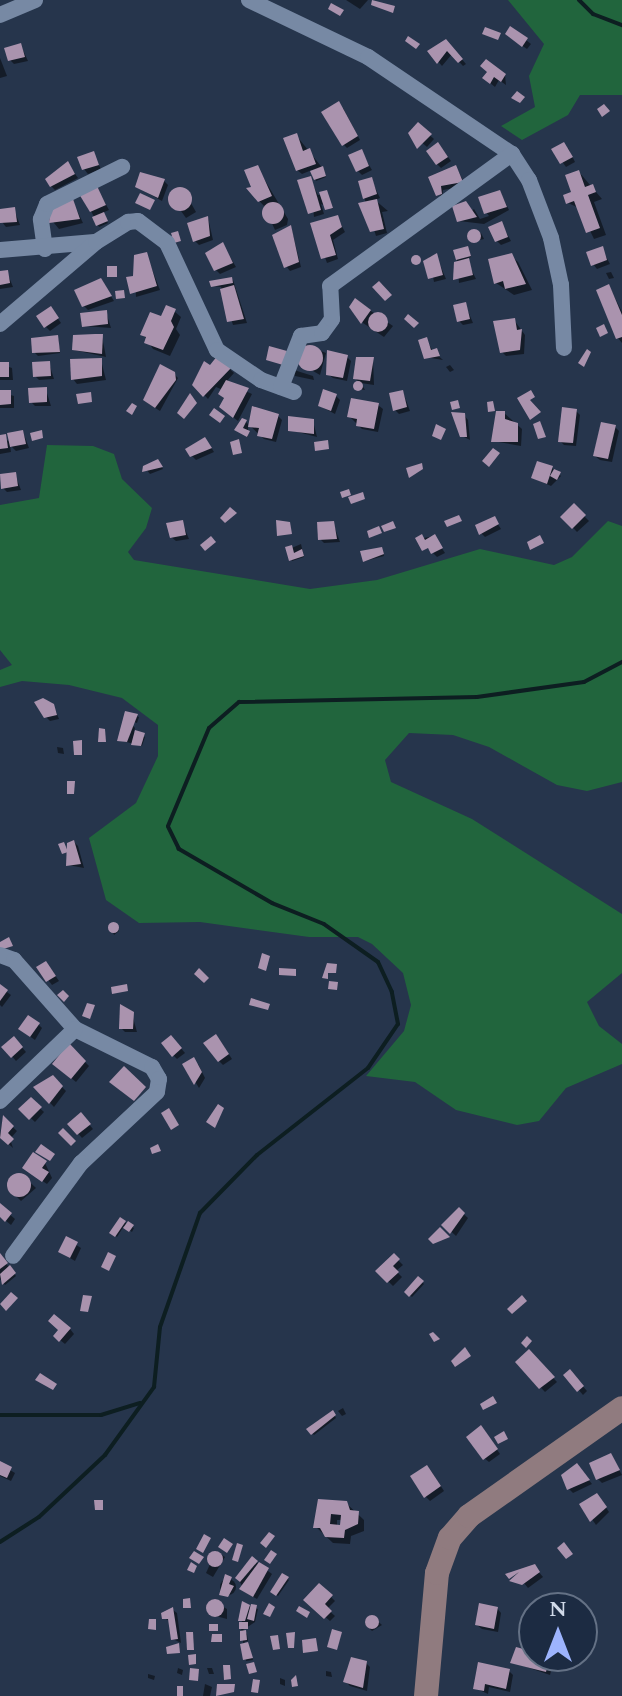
<!DOCTYPE html>
<html>
<head>
<meta charset="utf-8">
<style>
	body { margin:0 }
	#map { position:relative; width:622px; height:1696px; overflow:hidden; background:#26354c; font-family:Spectral,serif }
	div>[style] { position:absolute }
	.green>* { inset:0; background:#21653d }
	.shadow>* { inset:0; background:#0007 }
	.round { border-radius:50% }
	.stream>* { height:4px; margin:-2px; padding:0 2px; transform-origin:2px; border-radius:2px; background:#0d1e21 }
	.building>* { inset:0; background:#aa93ae }
	.street>* { height:16px; margin:-8px; padding:0 8px; transform-origin:8px; border-radius:8px; background:#7789a4 }
	.secondary>* { height:24px; margin:-12px; padding:0 12px; transform-origin:12px; border-radius:12px; background:#907b7f }
	span { translate:-50% -50%; white-space:nowrap; text-align:center; line-height:1.15; -webkit-text-stroke:8px #1c2b42; paint-order:stroke }
	.north { position:absolute; left:518px; top:1592px; width:80px; height:80px; box-sizing:border-box; background:#1c2b42; border:2px solid #647185; border-radius:50%; rotate:0deg; font-size:22px; font-weight:700; line-height:32px; text-align:center; color:#d1dae9 }
	.north::after { content:''; display:block; margin:auto; width:28px; height:36px; background:#9db4fd; clip-path:polygon(50% 0,100% 100%,50% 72%,0 100%) }
</style>
</head>
<body>
<div id="map">
	<div class="green">
		<i style="clip-path:polygon(508px 0,622px 0,622px 95px,580px 95px,568px 115px,522px 140px,501px 126px,535px 107px,529px 76px,544px 44px)"></i>
		<i style="clip-path:polygon(47px 445px,93px 446px,114px 454px,122px 479px,152px 508px,146px 528px,128px 552px,134px 560px,310px 589px,377px 580px,480px 549px,554px 565px,572px 557px,608px 521px,622px 526px,622px 782px,587px 791px,557px 785px,489px 747px,453px 735px,409px 733px,385px 760px,391px 782px,472px 819px,622px 914px,622px 973px,587px 1002px,599px 1026px,622px 1044px,622px 1064px,566px 1088px,539px 1121px,517px 1125px,456px 1110px,415px 1082px,366px 1076px,404px 1031px,411px 1005px,403px 973px,372px 944px,358px 937px,309px 937px,200px 922px,139px 923px,106px 900px,89px 838px,136px 803px,158px 756px,158px 725px,122px 698px,69px 685px,22px 681px,0 687px,0 670px,12px 665px,0 650px,0 505px,39px 498px)"></i>
	</div>
	<div class="shadow">
		<i style="clip-path:polygon(346px 0,368px 0,360px 9px)"></i>
		<i style="clip-path:polygon(511px 38px,526px 40px,531px 44px,527px 49px)"></i>
		<i style="clip-path:polygon(446px 41px,466px 64px,463px 66px,452px 54px,442px 66px,430px 52px)"></i>
		<i style="clip-path:polygon(21px 46px,28px 61px,14px 64px,10px 60px)"></i>
		<i style="clip-path:polygon(0 58px,7px 76px,0 78px)"></i>
		<i style="clip-path:polygon(505px 75px,506px 85px,499px 80px,495px 87px,484px 78px)"></i>
		<i style="clip-path:polygon(343px 108px,360px 140px,347px 148px,343px 144px)"></i>
		<i style="clip-path:polygon(418px 125px,434px 139px,427px 147px,411px 133px)"></i>
		<i style="clip-path:polygon(296px 135px,324px 170px,326px 177px,316px 181px,312px 170px,302px 174px,297px 170px)"></i>
		<i style="clip-path:polygon(568px 148px,575px 162px,566px 167px,554px 150px)"></i>
		<i style="clip-path:polygon(442px 149px,451px 161px,441px 168px,437px 164px)"></i>
		<i style="clip-path:polygon(361px 152px,372px 170px,362px 175px,358px 171px)"></i>
		<i style="clip-path:polygon(93px 154px,101px 169px,88px 174px,84px 169px)"></i>
		<i style="clip-path:polygon(68px 164px,78px 178px,55px 190px,51px 186px)"></i>
		<i style="clip-path:polygon(257px 167px,288px 219px,287px 225px,275px 230px,264px 206px,249px 190px,257px 195px)"></i>
		<i style="clip-path:polygon(456px 167px,466px 186px,443px 190px,442px 199px,430px 178px)"></i>
		<i style="clip-path:polygon(579px 172px,602px 199px,594px 202px,606px 235px,594px 239px,579px 208px,568px 203px)"></i>
		<i style="clip-path:polygon(310px 179px,318px 195px,328px 194px,333px 209px,321px 204px,324px 214px,314px 217px)"></i>
		<i style="clip-path:polygon(371px 179px,380px 198px,375px 200px,388px 211px,382px 212px,387px 233px,376px 236px,364px 197px)"></i>
		<i style="clip-path:polygon(164px 181px,168px 185px,162px 201px,137px 187px)"></i>
		<i style="clip-path:polygon(182px 187px,196px 212px,186px 218px,169px 194px)"></i>
		<i style="clip-path:polygon(97px 188px,109px 210px,102px 213px,108px 223px,99px 227px,91px 211px)"></i>
		<i style="clip-path:polygon(500px 192px,509px 210px,484px 224px,459px 221px,474px 209px,480px 219px,489px 216px,486px 212px)"></i>
		<i style="clip-path:polygon(73px 202px,83px 223px,59px 229px,49px 217px)"></i>
		<i style="clip-path:polygon(14px 209px,20px 225px,6px 227px,2px 222px)"></i>
		<i style="clip-path:polygon(337px 217px,345px 232px,333px 240px,338px 259px,327px 263px,313px 224px)"></i>
		<i style="clip-path:polygon(208px 218px,213px 240px,199px 245px,195px 241px)"></i>
		<i style="clip-path:polygon(501px 223px,511px 241px,501px 245px,497px 241px)"></i>
		<i style="clip-path:polygon(291px 227px,301px 267px,290px 271px,286px 266px)"></i>
		<i style="clip-path:polygon(470px 233px,481px 233px,484px 239px,471px 242px)"></i>
		<i style="clip-path:polygon(223px 245px,236px 267px,220px 274px,216px 270px)"></i>
		<i style="clip-path:polygon(468px 248px,471px 257px,466px 259px,476px 279px,459px 283px,457px 259px)"></i>
		<i style="clip-path:polygon(602px 249px,610px 264px,597px 269px,593px 264px)"></i>
		<i style="clip-path:polygon(146px 254px,160px 290px,136px 297px,135px 278px)"></i>
		<i style="clip-path:polygon(436px 255px,446px 279px,434px 282px,429px 257px)"></i>
		<i style="clip-path:polygon(511px 256px,518px 262px,532px 290px,514px 295px,496px 283px)"></i>
		<i style="clip-path:polygon(7px 272px,13px 287px,0 289px,0 273px)"></i>
		<i style="clip-path:polygon(611px 272px,614px 278px,609px 279px,606px 273px)"></i>
		<i style="clip-path:polygon(101px 280px,114px 301px,88px 310px,83px 305px)"></i>
		<i style="clip-path:polygon(233px 280px,247px 323px,233px 325px,221px 287px,213px 286px)"></i>
		<i style="clip-path:polygon(609px 286px,622px 312px,622px 343px,618px 338px)"></i>
		<i style="clip-path:polygon(356px 301px,393px 326px,384px 337px,363px 323px,352px 307px)"></i>
		<i style="clip-path:polygon(465px 304px,473px 323px,463px 325px,459px 321px)"></i>
		<i style="clip-path:polygon(174px 311px,181px 317px,176px 329px,180px 335px,170px 356px,153px 349px,143px 334px)"></i>
		<i style="clip-path:polygon(106px 312px,111px 328px,83px 326px)"></i>
		<i style="clip-path:polygon(54px 313px,61px 323px,50px 331px,46px 327px)"></i>
		<i style="clip-path:polygon(514px 320px,525px 335px,524px 354px,506px 356px,502px 352px)"></i>
		<i style="clip-path:polygon(102px 336px,106px 357px,74px 350px)"></i>
		<i style="clip-path:polygon(58px 337px,60px 353px,38px 356px,34px 352px)"></i>
		<i style="clip-path:polygon(426px 340px,433px 351px,443px 360px,425px 357px)"></i>
		<i style="clip-path:polygon(306px 345px,326px 353px,320px 375px,299px 363px)"></i>
		<i style="clip-path:polygon(347px 357px,351px 361px,347px 381px,333px 378px,328px 374px)"></i>
		<i style="clip-path:polygon(218px 358px,234px 373px,226px 382px,252px 394px,238px 421px,225px 411px,223px 390px,216px 387px,208px 399px,194px 384px)"></i>
		<i style="clip-path:polygon(373px 359px,374px 385px,361px 383px,365px 390px,354px 388px,362px 385px,355px 378px)"></i>
		<i style="clip-path:polygon(101px 360px,106px 380px,77px 384px,73px 379px)"></i>
		<i style="clip-path:polygon(49px 363px,54px 379px,39px 380px,35px 376px)"></i>
		<i style="clip-path:polygon(0 364px,12px 368px,13px 380px,0 380px)"></i>
		<i style="clip-path:polygon(450px 365px,454px 370px,450px 372px,446px 367px)"></i>
		<i style="clip-path:polygon(294px 370px,313px 376px,314px 380px,295px 376px)"></i>
		<i style="clip-path:polygon(174px 374px,178px 378px,160px 411px,149px 404px,145px 400px)"></i>
		<i style="clip-path:polygon(46px 390px,51px 406px,35px 406px,31px 402px)"></i>
		<i style="clip-path:polygon(0 392px,14px 396px,14px 408px,0 408px)"></i>
		<i style="clip-path:polygon(403px 392px,410px 411px,399px 414px,395px 410px)"></i>
		<i style="clip-path:polygon(336px 396px,340px 400px,335px 414px,320px 406px)"></i>
		<i style="clip-path:polygon(378px 405px,383px 409px,378px 432px,362px 429px,349px 416px)"></i>
		<i style="clip-path:polygon(576px 411px,580px 415px,576px 446px,564px 445px,560px 441px)"></i>
		<i style="clip-path:polygon(504px 413px,522px 429px,521px 446px,493px 441px)"></i>
		<i style="clip-path:polygon(464px 415px,468px 420px,470px 440px,462px 436px)"></i>
		<i style="clip-path:polygon(278px 416px,282px 420px,276px 442px,264px 439px,248px 424px,248px 437px,238px 431px,240px 423px,246px 422px,250px 426px)"></i>
		<i style="clip-path:polygon(313px 421px,317px 437px,290px 430px)"></i>
		<i style="clip-path:polygon(615px 427px,619px 431px,612px 462px,600px 460px,595px 456px)"></i>
		<i style="clip-path:polygon(23px 432px,29px 448px,16px 451px,10px 445px,11px 452px,0 454px,0 437px,11px 442px)"></i>
		<i style="clip-path:polygon(209px 444px,214px 452px,196px 460px,192px 456px)"></i>
		<i style="clip-path:polygon(159px 462px,163px 469px,150px 474px,145px 468px)"></i>
		<i style="clip-path:polygon(552px 468px,561px 476px,551px 486px,533px 478px)"></i>
		<i style="clip-path:polygon(15px 474px,21px 490px,7px 492px,3px 488px)"></i>
		<i style="clip-path:polygon(574px 506px,589px 521px,577px 532px,563px 517px)"></i>
		<i style="clip-path:polygon(494px 518px,501px 529px,485px 537px,481px 533px)"></i>
		<i style="clip-path:polygon(182px 522px,189px 539px,176px 541px,171px 537px)"></i>
		<i style="clip-path:polygon(333px 523px,340px 542px,324px 543px,320px 539px)"></i>
		<i style="clip-path:polygon(434px 536px,445px 553px,437px 557px,419px 539px)"></i>
		<i style="clip-path:polygon(301px 544px,304px 557px,292px 561px,287px 550px)"></i>
		<i style="clip-path:polygon(383px 551px,384px 556px,365px 561px,363px 553px)"></i>
		<i style="clip-path:polygon(55px 709px,59px 719px,50px 721px,46px 717px)"></i>
		<i style="clip-path:polygon(126px 713px,139px 717px,137px 723px,128px 720px,135px 728px,134px 732px,145px 737px,142px 746px,119px 740px,124px 723px,130px 724px,125px 719px)"></i>
		<i style="clip-path:polygon(57px 747px,63px 748px,64px 754px,58px 753px)"></i>
		<i style="clip-path:polygon(74px 842px,78px 846px,84px 868px,68px 865px)"></i>
		<i style="clip-path:polygon(114px 922px,119px 931px,114px 935px,110px 925px)"></i>
		<i style="clip-path:polygon(39px 968px,50px 968px,59px 981px,52px 985px)"></i>
		<i style="clip-path:polygon(0 987px,11px 995px,2px 1007px,0 1005px)"></i>
		<i style="clip-path:polygon(132px 1014px,137px 1032px,125px 1032px,121px 1028px)"></i>
		<i style="clip-path:polygon(38px 1024px,42px 1028px,35px 1040px,25px 1033px)"></i>
		<i style="clip-path:polygon(14px 1038px,26px 1052px,16px 1061px,4px 1047px)"></i>
		<i style="clip-path:polygon(175px 1041px,185px 1053px,177px 1059px,173px 1055px)"></i>
		<i style="clip-path:polygon(220px 1041px,232px 1059px,223px 1065px,219px 1061px)"></i>
		<i style="clip-path:polygon(69px 1046px,89px 1066px,76px 1082px,59px 1068px)"></i>
		<i style="clip-path:polygon(198px 1064px,205px 1078px,199px 1088px,185px 1065px)"></i>
		<i style="clip-path:polygon(53px 1078px,66px 1091px,54px 1107px,36px 1088px)"></i>
		<i style="clip-path:polygon(31px 1100px,44px 1112px,35px 1122px,21px 1109px)"></i>
		<i style="clip-path:polygon(81px 1115px,93px 1129px,82px 1138px,70px 1124px)"></i>
		<i style="clip-path:polygon(3px 1118px,17px 1131px,10px 1139px,13px 1148px,0 1136px)"></i>
		<i style="clip-path:polygon(45px 1163px,52px 1178px,47px 1184px,29px 1172px)"></i>
		<i style="clip-path:polygon(20px 1173px,36px 1188px,21px 1201px,7px 1187px)"></i>
		<i style="clip-path:polygon(0 1206px,15px 1219px,11px 1225px,0 1216px)"></i>
		<i style="clip-path:polygon(459px 1210px,468px 1218px,456px 1236px,444px 1225px)"></i>
		<i style="clip-path:polygon(124px 1222px,134px 1228px,132px 1232px,124px 1226px,117px 1237px,112px 1233px)"></i>
		<i style="clip-path:polygon(67px 1239px,81px 1248px,75px 1261px,60px 1252px)"></i>
		<i style="clip-path:polygon(0 1256px,16px 1276px,5px 1285px,0 1279px)"></i>
		<i style="clip-path:polygon(394px 1256px,403px 1265px,396px 1271px,402px 1277px,393px 1286px,378px 1271px)"></i>
		<i style="clip-path:polygon(419px 1279px,424px 1284px,412px 1297px,406px 1292px)"></i>
		<i style="clip-path:polygon(70px 1329px,74px 1334px,65px 1344px,55px 1336px)"></i>
		<i style="clip-path:polygon(529px 1352px,557px 1382px,545px 1392px,517px 1362px)"></i>
		<i style="clip-path:polygon(566px 1375px,574px 1376px,587px 1391px,583px 1395px)"></i>
		<i style="clip-path:polygon(343px 1408px,346px 1414px,342px 1416px,338px 1411px)"></i>
		<i style="clip-path:polygon(333px 1413px,336px 1418px,314px 1435px,309px 1430px)"></i>
		<i style="clip-path:polygon(485px 1432px,500px 1454px,489px 1462px,484px 1458px)"></i>
		<i style="clip-path:polygon(611px 1455px,622px 1475px,602px 1483px,598px 1479px)"></i>
		<i style="clip-path:polygon(0 1464px,15px 1473px,11px 1481px,0 1476px)"></i>
		<i style="clip-path:polygon(581px 1470px,592px 1484px,573px 1493px,569px 1489px)"></i>
		<i style="clip-path:polygon(431px 1471px,444px 1491px,430px 1501px,425px 1496px)"></i>
		<i style="clip-path:polygon(601px 1500px,609px 1512px,596px 1525px,582px 1505px)"></i>
		<i style="clip-path:polygon(evenodd,319px 1502px,346px 1503px,364px 1520px,364px 1531px,351px 1536px,350px 1544px,333px 1543px,316px 1527px,319px 1502px,337px 1520px,343px 1520px,342px 1527px,337px 1526px,337px 1520px)"></i>
		<i style="clip-path:polygon(216px 1551px,225px 1557px,213px 1577px,206px 1573px)"></i>
		<i style="clip-path:polygon(256px 1562px,272px 1574px,257px 1599px,245px 1592px,238px 1578px)"></i>
		<i style="clip-path:polygon(538px 1571px,543px 1577px,528px 1588px,515px 1572px)"></i>
		<i style="clip-path:polygon(283px 1576px,289px 1580px,278px 1596px,272px 1592px)"></i>
		<i class="round" style="left:220px;top:1579px;width:16px;height:16px"></i>
		<i style="clip-path:polygon(319px 1585px,335px 1601px,327px 1609px,335px 1616px,330px 1621px,306px 1600px)"></i>
		<i style="clip-path:polygon(211px 1600px,227px 1609px,227px 1619px,208px 1614px)"></i>
		<i style="clip-path:polygon(244px 1604px,258px 1609px,255px 1622px,243px 1630px,247px 1634px,248px 1641px,244px 1642px,249px 1646px,253px 1660px,246px 1661px,241px 1628px)"></i>
		<i style="clip-path:polygon(497px 1608px,501px 1613px,498px 1632px,482px 1629px,477px 1625px)"></i>
		<i style="clip-path:polygon(173px 1610px,177px 1613px,181px 1643px,173px 1639px,171px 1622px,164px 1618px)"></i>
		<i style="clip-path:polygon(373px 1617px,382px 1625px,372px 1631px,365px 1624px)"></i>
		<i style="clip-path:polygon(534px 1656px,555px 1656px,550px 1675px,512px 1662px)"></i>
		<i style="clip-path:polygon(366px 1663px,370px 1667px,367px 1691px,350px 1686px,345px 1681px)"></i>
		<i style="clip-path:polygon(178px 1668px,183px 1670px,182px 1675px,177px 1673px)"></i>
		<i style="clip-path:polygon(207px 1668px,212px 1668px,214px 1674px,209px 1674px)"></i>
		<i style="clip-path:polygon(326px 1671px,331px 1672px,332px 1677px,326px 1676px)"></i>
		<i style="clip-path:polygon(509px 1671px,513px 1675px,510px 1692px,489px 1687px,488px 1694px,475px 1688px)"></i>
		<i style="clip-path:polygon(148px 1674px,155px 1676px,154px 1680px,148px 1678px)"></i>
		<i style="clip-path:polygon(280px 1678px,285px 1680px,285px 1686px,280px 1684px)"></i>
		<i style="clip-path:polygon(205px 1684px,212px 1687px,210px 1696px,203px 1696px)"></i>
	</div>
	<div class="stream">
		<i style="left:579px;top:0;width:20px;rotate:45deg"></i>
		<i style="left:593px;top:14px;width:31px;rotate:21deg"></i>
		<i style="left:0;top:1415px;width:101px"></i>
		<i style="left:101px;top:1415px;width:41px;rotate:-17.1deg"></i>
		<i style="left:0;top:1542px;width:46px;rotate:-32.7deg"></i>
		<i style="left:39px;top:1517px;width:91px;rotate:-43.2deg"></i>
		<i style="left:105px;top:1455px;width:84px;rotate:-54.2deg"></i>
		<i style="left:154px;top:1387px;width:60px;rotate:-84.3deg"></i>
		<i style="left:160px;top:1327px;width:121px;rotate:-70.7deg"></i>
		<i style="left:200px;top:1213px;width:81px;rotate:-45.5deg"></i>
		<i style="left:257px;top:1155px;width:141px;rotate:-38.1deg"></i>
		<i style="left:368px;top:1068px;width:53px;rotate:-55.7deg"></i>
		<i style="left:398px;top:1024px;width:33px;rotate:-101deg"></i>
		<i style="left:392px;top:992px;width:33px;rotate:-115deg"></i>
		<i style="left:378px;top:962px;width:66px;rotate:-144.9deg"></i>
		<i style="left:324px;top:924px;width:56px;rotate:-158deg"></i>
		<i style="left:272px;top:903px;width:108px;rotate:-149.9deg"></i>
		<i style="left:179px;top:849px;width:25px;rotate:-116deg"></i>
		<i style="left:168px;top:826px;width:106px;rotate:-67.3deg"></i>
		<i style="left:209px;top:728px;width:40px;rotate:-41deg"></i>
		<i style="left:239px;top:702px;width:238px;rotate:-1.2deg"></i>
		<i style="left:477px;top:697px;width:108px;rotate:-8deg"></i>
		<i style="left:584px;top:682px;width:43px;rotate:-27.8deg"></i>
	</div>
	<div class="building">
		<i style="clip-path:polygon(372px 0,395px 6px,393px 13px,371px 5px)"></i>
		<i style="clip-path:polygon(331px 3px,344px 10px,340px 16px,328px 9px)"></i>
		<i style="clip-path:polygon(510px 26px,528px 38px,522px 47px,505px 34px)"></i>
		<i style="clip-path:polygon(485px 27px,501px 33px,498px 40px,482px 34px)"></i>
		<i style="clip-path:polygon(408px 36px,420px 44px,416px 49px,405px 41px)"></i>
		<i style="clip-path:polygon(446px 39px,463px 59px,458px 63px,447px 51px,437px 64px,427px 51px)"></i>
		<i style="clip-path:polygon(21px 43px,25px 57px,8px 61px,4px 48px)"></i>
		<i style="clip-path:polygon(486px 59px,506px 74px,501px 82px,494px 77px,490px 84px,482px 78px,487px 72px,480px 66px)"></i>
		<i style="clip-path:polygon(517px 91px,525px 97px,520px 103px,511px 98px)"></i>
		<i style="clip-path:polygon(339px 101px,358px 136px,342px 146px,321px 112px)"></i>
		<i style="clip-path:polygon(604px 104px,610px 111px,602px 117px,597px 109px)"></i>
		<i style="clip-path:polygon(418px 122px,432px 134px,417px 149px,408px 133px)"></i>
		<i style="clip-path:polygon(297px 133px,303px 151px,310px 148px,316px 164px,296px 171px,283px 138px)"></i>
		<i style="clip-path:polygon(438px 142px,448px 157px,436px 165px,426px 151px)"></i>
		<i style="clip-path:polygon(564px 142px,573px 157px,560px 164px,551px 149px)"></i>
		<i style="clip-path:polygon(362px 149px,369px 166px,356px 172px,348px 155px)"></i>
		<i style="clip-path:polygon(94px 151px,99px 165px,82px 170px,77px 157px)"></i>
		<i style="clip-path:polygon(68px 161px,75px 174px,50px 187px,45px 179px)"></i>
		<i style="clip-path:polygon(258px 165px,272px 196px,258px 202px,246px 188px,251px 187px,244px 170px)"></i>
		<i style="clip-path:polygon(456px 165px,463px 182px,441px 186px,442px 194px,436px 196px,428px 177px)"></i>
		<i style="clip-path:polygon(323px 166px,326px 176px,314px 180px,310px 171px)"></i>
		<i style="clip-path:polygon(579px 170px,585px 187px,593px 184px,596px 192px,588px 195px,600px 228px,586px 233px,574px 201px,566px 204px,563px 195px,571px 192px,565px 175px)"></i>
		<i style="clip-path:polygon(140px 172px,165px 179px,158px 198px,135px 187px)"></i>
		<i style="clip-path:polygon(311px 176px,321px 210px,308px 214px,297px 180px)"></i>
		<i style="clip-path:polygon(372px 177px,377px 194px,363px 199px,358px 181px)"></i>
		<i style="clip-path:polygon(97px 186px,106px 205px,90px 212px,79px 194px)"></i>
		<i class="round" style="left:168px;top:187px;width:24px;height:24px"></i>
		<i style="clip-path:polygon(327px 190px,333px 208px,325px 210px,319px 192px)"></i>
		<i style="clip-path:polygon(500px 190px,507px 207px,484px 214px,478px 197px)"></i>
		<i style="clip-path:polygon(140px 193px,155px 200px,150px 210px,135px 203px)"></i>
		<i style="clip-path:polygon(73px 199px,80px 219px,49px 223px,50px 210px)"></i>
		<i style="clip-path:polygon(377px 199px,384px 229px,370px 232px,358px 203px)"></i>
		<i style="clip-path:polygon(466px 201px,477px 217px,457px 222px,452px 206px)"></i>
		<i class="round" style="left:262px;top:202px;width:22px;height:22px"></i>
		<i style="clip-path:polygon(15px 207px,17px 222px,0 223px,0 209px)"></i>
		<i style="clip-path:polygon(104px 212px,108px 221px,96px 226px,92px 217px)"></i>
		<i style="clip-path:polygon(338px 215px,342px 227px,330px 235px,336px 255px,321px 259px,310px 223px)"></i>
		<i style="clip-path:polygon(208px 216px,210px 236px,193px 242px,187px 223px)"></i>
		<i style="clip-path:polygon(502px 221px,508px 237px,495px 242px,488px 227px)"></i>
		<i style="clip-path:polygon(291px 225px,299px 262px,284px 268px,272px 235px)"></i>
		<i class="round" style="left:467px;top:229px;width:14px;height:14px"></i>
		<i style="clip-path:polygon(178px 231px,181px 241px,174px 243px,171px 233px)"></i>
		<i style="clip-path:polygon(223px 242px,233px 263px,214px 271px,205px 253px)"></i>
		<i style="clip-path:polygon(468px 246px,471px 256px,456px 260px,453px 250px)"></i>
		<i style="clip-path:polygon(603px 246px,607px 260px,591px 266px,586px 252px)"></i>
		<i style="clip-path:polygon(147px 252px,157px 286px,130px 294px,126px 277px,133px 276px,134px 255px)"></i>
		<i style="clip-path:polygon(437px 253px,443px 275px,428px 279px,423px 261px)"></i>
		<i style="clip-path:polygon(512px 253px,526px 284px,505px 289px,503px 281px,494px 284px,488px 259px)"></i>
		<i class="round" style="left:411px;top:255px;width:10px;height:10px"></i>
		<i style="clip-path:polygon(469px 258px,473px 275px,453px 280px,454px 262px)"></i>
		<i style="clip-path:polygon(107px 266px,117px 266px,117px 277px,107px 277px)"></i>
		<i style="clip-path:polygon(8px 270px,10px 283px,0 285px,0 271px)"></i>
		<i style="clip-path:polygon(232px 277px,233px 283px,211px 287px,209px 281px)"></i>
		<i style="clip-path:polygon(101px 278px,112px 296px,82px 307px,74px 290px)"></i>
		<i style="clip-path:polygon(379px 281px,392px 295px,385px 301px,372px 287px)"></i>
		<i style="clip-path:polygon(609px 284px,622px 315px,622px 337px,616px 339px,596px 290px)"></i>
		<i style="clip-path:polygon(234px 285px,244px 319px,227px 322px,220px 289px)"></i>
		<i style="clip-path:polygon(124px 290px,125px 298px,116px 299px,115px 291px)"></i>
		<i style="clip-path:polygon(355px 298px,371px 310px,361px 324px,349px 307px)"></i>
		<i style="clip-path:polygon(466px 302px,470px 319px,457px 322px,453px 305px)"></i>
		<i style="clip-path:polygon(166px 305px,176px 309px,171px 321px,174px 327px,163px 350px,144px 343px,146px 337px,140px 335px,150px 312px,161px 316px)"></i>
		<i style="clip-path:polygon(51px 306px,59px 318px,44px 328px,36px 316px)"></i>
		<i style="clip-path:polygon(107px 310px,108px 324px,82px 327px,80px 313px)"></i>
		<i class="round" style="left:368px;top:312px;width:20px;height:20px"></i>
		<i style="clip-path:polygon(408px 314px,419px 323px,414px 328px,404px 319px)"></i>
		<i style="clip-path:polygon(515px 318px,517px 330px,522px 329px,520px 350px,500px 353px,493px 321px)"></i>
		<i style="clip-path:polygon(604px 324px,608px 333px,600px 337px,596px 328px)"></i>
		<i style="clip-path:polygon(95px 334px,103px 334px,102px 354px,72px 350px,73px 335px)"></i>
		<i style="clip-path:polygon(58px 335px,60px 352px,32px 353px,31px 338px)"></i>
		<i style="clip-path:polygon(427px 337px,431px 350px,437px 348px,440px 356px,424px 359px,418px 340px)"></i>
		<i class="round" style="left:297px;top:345px;width:26px;height:26px"></i>
		<i style="clip-path:polygon(269px 346px,287px 351px,283px 365px,266px 360px)"></i>
		<i style="clip-path:polygon(587px 349px,591px 352px,584px 367px,578px 363px)"></i>
		<i style="clip-path:polygon(327px 350px,348px 355px,343px 378px,326px 375px)"></i>
		<i style="clip-path:polygon(218px 355px,232px 367px,203px 397px,192px 385px,204px 361px,210px 365px)"></i>
		<i style="clip-path:polygon(356px 357px,374px 357px,370px 381px,353px 379px)"></i>
		<i style="clip-path:polygon(102px 358px,102px 376px,71px 380px,70px 359px)"></i>
		<i style="clip-path:polygon(50px 361px,51px 376px,33px 377px,32px 362px)"></i>
		<i style="clip-path:polygon(0 362px,9px 362px,9px 377px,0 377px)"></i>
		<i style="clip-path:polygon(160px 364px,175px 372px,176px 380px,155px 408px,143px 400px)"></i>
		<i style="clip-path:polygon(226px 380px,249px 388px,233px 418px,219px 407px,224px 398px,218px 394px)"></i>
		<i class="round" style="left:353px;top:381px;width:10px;height:10px"></i>
		<i style="clip-path:polygon(47px 387px,47px 402px,29px 403px,28px 388px)"></i>
		<i style="clip-path:polygon(323px 389px,337px 394px,331px 411px,318px 406px)"></i>
		<i style="clip-path:polygon(0 390px,11px 390px,11px 404px,0 405px)"></i>
		<i style="clip-path:polygon(403px 390px,407px 407px,393px 411px,389px 393px)"></i>
		<i style="clip-path:polygon(531px 390px,535px 397px,530px 400px,541px 412px,530px 420px,517px 398px)"></i>
		<i style="clip-path:polygon(91px 392px,92px 402px,78px 404px,76px 394px)"></i>
		<i style="clip-path:polygon(190px 393px,197px 403px,184px 419px,177px 413px)"></i>
		<i style="clip-path:polygon(351px 398px,379px 403px,374px 429px,356px 426px,357px 419px,347px 417px)"></i>
		<i style="clip-path:polygon(458px 400px,460px 408px,452px 410px,450px 402px)"></i>
		<i style="clip-path:polygon(493px 401px,495px 411px,488px 412px,487px 402px)"></i>
		<i style="clip-path:polygon(132px 403px,137px 406px,132px 415px,126px 411px)"></i>
		<i style="clip-path:polygon(252px 406px,279px 414px,272px 439px,257px 436px,259px 428px,248px 427px)"></i>
		<i style="clip-path:polygon(562px 407px,577px 409px,573px 443px,558px 442px)"></i>
		<i style="clip-path:polygon(214px 408px,225px 416px,220px 423px,209px 415px)"></i>
		<i style="clip-path:polygon(496px 411px,505px 411px,505px 419px,518px 423px,518px 442px,491px 442px)"></i>
		<i style="clip-path:polygon(451px 412px,465px 413px,467px 437px,460px 437px)"></i>
		<i style="clip-path:polygon(288px 416px,314px 419px,314px 434px,288px 431px)"></i>
		<i style="clip-path:polygon(242px 418px,247px 420px,243px 428px,250px 431px,247px 437px,234px 430px)"></i>
		<i style="clip-path:polygon(540px 421px,546px 437px,538px 439px,533px 424px)"></i>
		<i style="clip-path:polygon(601px 422px,616px 425px,608px 459px,593px 456px)"></i>
		<i style="clip-path:polygon(436px 424px,446px 429px,441px 440px,432px 436px)"></i>
		<i style="clip-path:polygon(23px 430px,26px 444px,10px 447px,7px 433px)"></i>
		<i style="clip-path:polygon(42px 430px,43px 438px,32px 441px,30px 433px)"></i>
		<i style="clip-path:polygon(6px 434px,8px 448px,0 449px,0 435px)"></i>
		<i style="clip-path:polygon(205px 437px,212px 448px,190px 457px,185px 449px)"></i>
		<i style="clip-path:polygon(239px 439px,242px 453px,233px 455px,230px 442px)"></i>
		<i style="clip-path:polygon(328px 440px,329px 449px,315px 451px,314px 442px)"></i>
		<i style="clip-path:polygon(493px 448px,500px 453px,489px 467px,482px 461px)"></i>
		<i style="clip-path:polygon(158px 459px,163px 467px,142px 472px,143px 466px)"></i>
		<i style="clip-path:polygon(537px 461px,553px 466px,547px 484px,531px 478px)"></i>
		<i style="clip-path:polygon(422px 463px,423px 469px,409px 478px,406px 468px)"></i>
		<i style="clip-path:polygon(554px 469px,561px 472px,557px 480px,550px 476px)"></i>
		<i style="clip-path:polygon(16px 472px,18px 486px,1px 489px,0 474px)"></i>
		<i style="clip-path:polygon(349px 489px,351px 495px,342px 498px,340px 492px)"></i>
		<i style="clip-path:polygon(363px 492px,365px 499px,351px 504px,348px 497px)"></i>
		<i style="clip-path:polygon(574px 503px,586px 515px,572px 529px,560px 517px)"></i>
		<i style="clip-path:polygon(230px 507px,237px 513px,225px 523px,220px 518px)"></i>
		<i style="clip-path:polygon(459px 515px,462px 521px,447px 527px,444px 521px)"></i>
		<i style="clip-path:polygon(495px 516px,499px 524px,479px 535px,475px 525px)"></i>
		<i style="clip-path:polygon(183px 520px,186px 535px,170px 538px,166px 523px)"></i>
		<i style="clip-path:polygon(276px 520px,290px 522px,292px 534px,277px 536px)"></i>
		<i style="clip-path:polygon(334px 521px,337px 539px,318px 540px,317px 522px)"></i>
		<i style="clip-path:polygon(393px 521px,396px 528px,384px 532px,381px 526px)"></i>
		<i style="clip-path:polygon(379px 526px,382px 533px,369px 538px,367px 531px)"></i>
		<i style="clip-path:polygon(422px 534px,425px 540px,435px 534px,443px 548px,431px 554px,428px 548px,422px 551px,415px 538px)"></i>
		<i style="clip-path:polygon(540px 535px,544px 543px,530px 550px,527px 542px)"></i>
		<i style="clip-path:polygon(211px 536px,216px 542px,205px 551px,200px 545px)"></i>
		<i style="clip-path:polygon(292px 545px,294px 553px,302px 549px,304px 556px,289px 561px,285px 547px)"></i>
		<i style="clip-path:polygon(382px 547px,384px 554px,363px 562px,360px 551px)"></i>
		<i style="clip-path:polygon(43px 698px,54px 704px,57px 715px,44px 718px,34px 702px)"></i>
		<i style="clip-path:polygon(125px 711px,138px 714px,127px 742px,117px 741px)"></i>
		<i style="clip-path:polygon(99px 728px,105px 729px,106px 742px,98px 742px)"></i>
		<i style="clip-path:polygon(135px 730px,145px 733px,141px 746px,131px 745px)"></i>
		<i style="clip-path:polygon(82px 740px,82px 755px,74px 755px,73px 741px)"></i>
		<i style="clip-path:polygon(67px 781px,75px 781px,74px 794px,67px 794px)"></i>
		<i style="clip-path:polygon(74px 840px,81px 864px,66px 866px,67px 843px)"></i>
		<i style="clip-path:polygon(64px 842px,68px 852px,62px 854px,58px 844px)"></i>
		<i class="round" style="left:107.5px;top:921.5px;width:11px;height:11px"></i>
		<i style="clip-path:polygon(9px 937px,13px 946px,0 950px,0 942px)"></i>
		<i style="clip-path:polygon(262px 953px,270px 956px,266px 971px,258px 968px)"></i>
		<i style="clip-path:polygon(46px 961px,56px 976px,46px 982px,36px 967px)"></i>
		<i style="clip-path:polygon(327px 963px,337px 964px,336px 973px,328px 973px,328px 979px,322px 978px)"></i>
		<i style="clip-path:polygon(199px 968px,209px 978px,204px 983px,194px 974px)"></i>
		<i style="clip-path:polygon(279px 968px,296px 969px,296px 976px,279px 975px)"></i>
		<i style="clip-path:polygon(329px 981px,338px 982px,337px 990px,328px 989px)"></i>
		<i style="clip-path:polygon(0 984px,8px 990px,0 1001px)"></i>
		<i style="clip-path:polygon(127px 984px,128px 991px,112px 994px,111px 987px)"></i>
		<i style="clip-path:polygon(63px 990px,69px 996px,64px 1002px,57px 995px)"></i>
		<i style="clip-path:polygon(251px 998px,270px 1004px,268px 1010px,249px 1005px)"></i>
		<i style="clip-path:polygon(87px 1003px,95px 1005px,90px 1019px,82px 1016px)"></i>
		<i style="clip-path:polygon(120px 1004px,134px 1012px,133px 1029px,119px 1029px)"></i>
		<i style="clip-path:polygon(28px 1015px,40px 1023px,30px 1037px,18px 1029px)"></i>
		<i style="clip-path:polygon(216px 1034px,229px 1054px,218px 1062px,203px 1043px)"></i>
		<i style="clip-path:polygon(171px 1035px,182px 1048px,172px 1057px,161px 1043px)"></i>
		<i style="clip-path:polygon(14px 1036px,23px 1047px,11px 1058px,1px 1047px)"></i>
		<i style="clip-path:polygon(69px 1043px,86px 1061px,71px 1079px,52px 1064px)"></i>
		<i style="clip-path:polygon(194px 1057px,202px 1072px,194px 1085px,182px 1064px)"></i>
		<i style="clip-path:polygon(124px 1066px,146px 1087px,134px 1101px,109px 1082px)"></i>
		<i style="clip-path:polygon(53px 1075px,63px 1086px,49px 1104px,33px 1087px)"></i>
		<i style="clip-path:polygon(31px 1097px,42px 1107px,29px 1120px,18px 1109px)"></i>
		<i style="clip-path:polygon(218px 1104px,224px 1108px,215px 1128px,206px 1122px)"></i>
		<i style="clip-path:polygon(169px 1108px,179px 1125px,171px 1130px,161px 1113px)"></i>
		<i style="clip-path:polygon(81px 1112px,91px 1124px,77px 1135px,67px 1124px)"></i>
		<i style="clip-path:polygon(3px 1115px,14px 1126px,8px 1133px,14px 1139px,8px 1145px,0 1138px)"></i>
		<i style="clip-path:polygon(63px 1128px,76px 1141px,71px 1146px,58px 1133px)"></i>
		<i style="clip-path:polygon(41px 1144px,55px 1154px,50px 1161px,35px 1152px)"></i>
		<i style="clip-path:polygon(158px 1144px,161px 1151px,152px 1154px,150px 1148px)"></i>
		<i style="clip-path:polygon(33px 1152px,47px 1161px,42px 1168px,49px 1172px,42px 1182px,22px 1168px)"></i>
		<i class="round" style="left:7px;top:1173px;width:24px;height:24px"></i>
		<i style="clip-path:polygon(0 1203px,12px 1213px,5px 1222px,0 1217px)"></i>
		<i style="clip-path:polygon(459px 1207px,465px 1213px,450px 1234px,441px 1225px)"></i>
		<i style="clip-path:polygon(120px 1217px,126px 1221px,115px 1237px,109px 1233px)"></i>
		<i style="clip-path:polygon(128px 1221px,134px 1225px,129px 1232px,123px 1228px)"></i>
		<i style="clip-path:polygon(440px 1227px,450px 1237px,433px 1244px,428px 1239px)"></i>
		<i style="clip-path:polygon(66px 1236px,78px 1242px,70px 1258px,58px 1252px)"></i>
		<i style="clip-path:polygon(108px 1252px,116px 1256px,109px 1271px,101px 1267px)"></i>
		<i style="clip-path:polygon(0 1253px,8px 1263px,0 1269px)"></i>
		<i style="clip-path:polygon(394px 1253px,400px 1259px,393px 1266px,399px 1272px,387px 1283px,375px 1271px)"></i>
		<i style="clip-path:polygon(10px 1265px,16px 1273px,2px 1285px,0 1274px)"></i>
		<i style="clip-path:polygon(418px 1276px,424px 1281px,409px 1297px,404px 1292px)"></i>
		<i style="clip-path:polygon(11px 1292px,18px 1298px,6px 1311px,0 1304px)"></i>
		<i style="clip-path:polygon(83px 1295px,92px 1296px,88px 1312px,80px 1311px)"></i>
		<i style="clip-path:polygon(522px 1295px,527px 1301px,512px 1314px,507px 1309px)"></i>
		<i style="clip-path:polygon(54px 1314px,71px 1328px,59px 1342px,53px 1336px,58px 1330px,48px 1321px)"></i>
		<i style="clip-path:polygon(433px 1332px,440px 1339px,434px 1342px,429px 1334px)"></i>
		<i style="clip-path:polygon(527px 1336px,532px 1341px,526px 1348px,521px 1343px)"></i>
		<i style="clip-path:polygon(465px 1347px,471px 1356px,455px 1367px,451px 1361px)"></i>
		<i style="clip-path:polygon(529px 1349px,555px 1377px,539px 1389px,515px 1362px)"></i>
		<i style="clip-path:polygon(570px 1369px,584px 1386px,577px 1392px,563px 1375px)"></i>
		<i style="clip-path:polygon(40px 1373px,57px 1384px,53px 1390px,35px 1380px)"></i>
		<i style="clip-path:polygon(493px 1396px,497px 1403px,483px 1410px,480px 1404px)"></i>
		<i style="clip-path:polygon(333px 1410px,336px 1415px,311px 1435px,306px 1429px)"></i>
		<i style="clip-path:polygon(481px 1425px,498px 1449px,483px 1460px,466px 1437px)"></i>
		<i style="clip-path:polygon(504px 1431px,508px 1439px,498px 1444px,494px 1437px)"></i>
		<i style="clip-path:polygon(611px 1453px,620px 1470px,596px 1480px,589px 1463px)"></i>
		<i style="clip-path:polygon(0 1461px,12px 1467px,7px 1478px,0 1475px)"></i>
		<i style="clip-path:polygon(577px 1463px,590px 1480px,567px 1490px,561px 1475px)"></i>
		<i style="clip-path:polygon(427px 1465px,441px 1486px,424px 1498px,410px 1476px)"></i>
		<i style="clip-path:polygon(597px 1493px,607px 1507px,590px 1522px,579px 1504px)"></i>
		<i style="clip-path:polygon(evenodd,318px 1499px,347px 1501px,350px 1510px,359px 1511px,358px 1524px,345px 1530px,344px 1538px,325px 1537px,320px 1528px,313px 1528px,318px 1499px,331px 1514px,341px 1515px,340px 1525px,330px 1524px,331px 1514px)"></i>
		<i style="clip-path:polygon(94px 1500px,103px 1500px,103px 1510px,95px 1510px)"></i>
		<i style="clip-path:polygon(269px 1532px,275px 1536px,266px 1548px,260px 1543px)"></i>
		<i style="clip-path:polygon(204px 1534px,211px 1538px,203px 1553px,196px 1549px)"></i>
		<i style="clip-path:polygon(224px 1538px,233px 1544px,227px 1553px,218px 1547px)"></i>
		<i style="clip-path:polygon(564px 1542px,573px 1554px,566px 1559px,557px 1548px)"></i>
		<i style="clip-path:polygon(237px 1543px,243px 1545px,238px 1562px,232px 1560px)"></i>
		<i style="clip-path:polygon(271px 1550px,277px 1554px,270px 1564px,264px 1560px)"></i>
		<i class="round" style="left:207px;top:1551px;width:16px;height:16px"></i>
		<i style="clip-path:polygon(194px 1551px,204px 1557px,199px 1564px,189px 1558px)"></i>
		<i style="clip-path:polygon(252px 1556px,258px 1561px,240px 1582px,235px 1578px)"></i>
		<i style="clip-path:polygon(191px 1562px,197px 1566px,194px 1573px,187px 1570px)"></i>
		<i style="clip-path:polygon(259px 1562px,269px 1568px,253px 1597px,239px 1589px)"></i>
		<i style="clip-path:polygon(535px 1564px,540px 1572px,522px 1585px,509px 1581px,519px 1572px,509px 1579px,505px 1574px)"></i>
		<i style="clip-path:polygon(282px 1573px,289px 1577px,276px 1596px,270px 1592px)"></i>
		<i style="clip-path:polygon(225px 1574px,232px 1577px,229px 1584px,234px 1586px,228px 1597px,219px 1595px)"></i>
		<i style="clip-path:polygon(319px 1583px,333px 1595px,325px 1604px,332px 1611px,324px 1619px,303px 1600px)"></i>
		<i style="clip-path:polygon(190px 1598px,191px 1608px,183px 1608px,183px 1599px)"></i>
		<i class="round" style="left:206px;top:1599px;width:18px;height:18px"></i>
		<i style="clip-path:polygon(242px 1601px,250px 1605px,245px 1621px,238px 1621px)"></i>
		<i style="clip-path:polygon(269px 1603px,275px 1607px,270px 1617px,263px 1614px)"></i>
		<i style="clip-path:polygon(479px 1603px,498px 1607px,494px 1629px,475px 1625px)"></i>
		<i style="clip-path:polygon(251px 1604px,257px 1605px,254px 1621px,247px 1619px)"></i>
		<i style="clip-path:polygon(299px 1606px,310px 1612px,307px 1618px,296px 1611px)"></i>
		<i style="clip-path:polygon(173px 1607px,178px 1639px,171px 1640px,168px 1619px,162px 1619px,161px 1613px)"></i>
		<i class="round" style="left:365px;top:1615px;width:14px;height:14px"></i>
		<i style="clip-path:polygon(149px 1619px,156px 1619px,156px 1630px,148px 1629px)"></i>
		<i style="clip-path:polygon(239px 1622px,248px 1622px,248px 1629px,239px 1629px)"></i>
		<i style="clip-path:polygon(209px 1624px,218px 1624px,218px 1631px,209px 1631px)"></i>
		<i style="clip-path:polygon(332px 1629px,342px 1632px,337px 1650px,327px 1647px)"></i>
		<i style="clip-path:polygon(246px 1630px,247px 1640px,240px 1641px,240px 1631px)"></i>
		<i style="clip-path:polygon(186px 1632px,193px 1632px,194px 1650px,187px 1650px)"></i>
		<i style="clip-path:polygon(295px 1632px,294px 1648px,288px 1648px,286px 1633px)"></i>
		<i style="clip-path:polygon(212px 1634px,222px 1634px,222px 1642px,211px 1642px)"></i>
		<i style="clip-path:polygon(278px 1635px,280px 1649px,273px 1650px,270px 1636px)"></i>
		<i style="clip-path:polygon(316px 1638px,318px 1651px,303px 1653px,302px 1640px)"></i>
		<i style="clip-path:polygon(248px 1642px,253px 1658px,243px 1660px,240px 1644px)"></i>
		<i style="clip-path:polygon(179px 1643px,180px 1653px,167px 1654px,166px 1647px)"></i>
		<i style="clip-path:polygon(516px 1647px,550px 1656px,546px 1672px,510px 1663px)"></i>
		<i style="clip-path:polygon(196px 1654px,196px 1664px,189px 1665px,188px 1655px)"></i>
		<i style="clip-path:polygon(351px 1657px,367px 1661px,363px 1688px,343px 1682px)"></i>
		<i style="clip-path:polygon(254px 1662px,257px 1672px,249px 1674px,246px 1664px)"></i>
		<i style="clip-path:polygon(478px 1662px,510px 1669px,506px 1689px,485px 1684px,484px 1691px,473px 1689px)"></i>
		<i style="clip-path:polygon(223px 1665px,230px 1665px,231px 1679px,224px 1680px)"></i>
		<i style="clip-path:polygon(190px 1668px,199px 1669px,198px 1681px,189px 1680px)"></i>
		<i style="clip-path:polygon(296px 1675px,298px 1686px,292px 1687px,291px 1680px)"></i>
		<i style="clip-path:polygon(253px 1679px,260px 1680px,258px 1693px,251px 1692px)"></i>
		<i style="clip-path:polygon(217px 1684px,235px 1684px,234px 1692px,216px 1696px)"></i>
		<i style="clip-path:polygon(177px 1686px,183px 1686px,183px 1696px,177px 1696px)"></i>
	</div>
	<div class="street">
		<i style="left:249px;top:0;width:132px;rotate:25.6deg"></i>
		<i style="left:368px;top:57px;width:174px;rotate:34deg"></i>
		<i style="left:512px;top:154px;width:31px;rotate:57deg"></i>
		<i style="left:529px;top:180px;width:62px;rotate:69.2deg"></i>
		<i style="left:551px;top:238px;width:48px;rotate:78deg"></i>
		<i style="left:561px;top:285px;width:63px;rotate:87.3deg"></i>
		<i style="left:0;top:15px;width:38px;rotate:-23deg"></i>
		<i style="left:45px;top:249px;width:30px;rotate:-98deg"></i>
		<i style="left:41px;top:219px;width:16px;rotate:-68deg"></i>
		<i style="left:47px;top:204px;width:84px;rotate:-26.3deg"></i>
		<i style="left:0;top:250px;width:95px;rotate:-4.8deg"></i>
		<i style="left:0;top:324px;width:126px;rotate:-40.5deg"></i>
		<i style="left:96px;top:242px;width:38px;rotate:-32deg"></i>
		<i style="left:128px;top:222px;width:10px;rotate:-6deg"></i>
		<i style="left:138px;top:221px;width:36px;rotate:37deg"></i>
		<i style="left:167px;top:243px;width:118px;rotate:65deg"></i>
		<i style="left:217px;top:350px;width:53px;rotate:34.3deg"></i>
		<i style="left:261px;top:380px;width:35px;rotate:20deg"></i>
		<i style="left:281px;top:387px;width:55px;rotate:-68.6deg"></i>
		<i style="left:301px;top:336px;width:21px;rotate:-8deg"></i>
		<i style="left:322px;top:333px;width:17px;rotate:-54deg"></i>
		<i style="left:332px;top:319px;width:33px;rotate:-93deg"></i>
		<i style="left:330px;top:286px;width:225px;rotate:-36deg"></i>
		<i style="left:0;top:955px;width:15px;rotate:20deg"></i>
		<i style="left:14px;top:960px;width:92px;rotate:48.5deg"></i>
		<i style="left:75px;top:1029px;width:86px;rotate:26.3deg"></i>
		<i style="left:152px;top:1067px;width:14px;rotate:60deg"></i>
		<i style="left:159px;top:1079px;width:13px;rotate:99deg"></i>
		<i style="left:157px;top:1092px;width:104px;rotate:136.9deg"></i>
		<i style="left:81px;top:1163px;width:115px;rotate:126.2deg"></i>
		<i style="left:0;top:1101px;width:104px;rotate:-43.8deg"></i>
	</div>
	<div class="secondary">
		<i style="left:426px;top:1696px;width:123px;rotate:-84.9deg"></i>
		<i style="left:437px;top:1573px;width:37px;rotate:-70deg"></i>
		<i style="left:450px;top:1538px;width:29px;rotate:-49deg"></i>
		<i style="left:469px;top:1516px;width:187px;rotate:-35.2deg"></i>
	</div>
	<div class="north">N</div>
</div>
</body>
</html>
